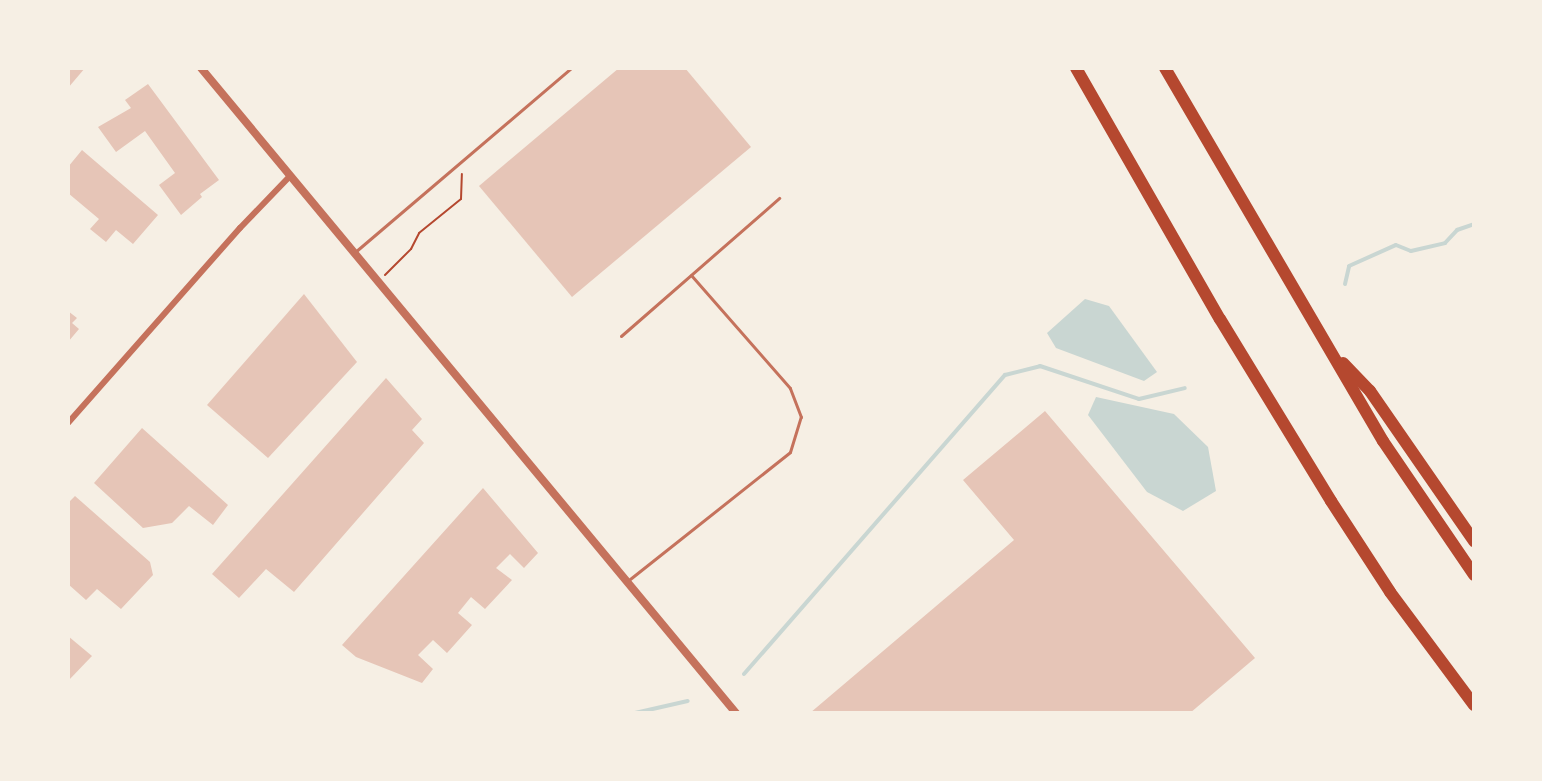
<!DOCTYPE html>
<html>
<head>
<meta charset="utf-8">
<style>
	body { margin:0 }
	#map { position:relative; width:1542px; height:781px; overflow:hidden; background:#f6efe4; font-family:"Fira Sans Condensed",sans-serif }
	div>[style] { position:absolute }
	.water>* { inset:0; background:#c9d6d2 }
	.stream>* { height:4px; margin:-2px; padding:0 2px; transform-origin:2px; border-radius:2px; background:#c9d6d2 }
	.building>* { inset:0; background:#e6c5b7 }
	.path>* { height:2px; margin:-1px; padding:0 1px; transform-origin:1px; border-radius:1px; background:#b5482f }
	.service>* { height:3px; margin:-1.5px; padding:0 1.5px; transform-origin:1.5px; border-radius:1.5px; background:#c5725c }
	.minor>* { height:6px; margin:-3px; padding:0 3px; transform-origin:3px; border-radius:3px; background:#c5725c }
	.tertiary>* { height:8px; margin:-4px; padding:0 4px; transform-origin:4px; border-radius:4px; background:#c5725c }
	.motorway>* { height:12px; margin:-6px; padding:0 6px; transform-origin:6px; border-radius:6px; background:#b5482f }
	span { translate:-50% -50%; white-space:nowrap; text-align:center; line-height:1.15; -webkit-text-stroke:6px #f6efe4; paint-order:stroke }
	.frame { position:absolute; inset:0; border:70px solid #f6efe4; pointer-events:none }
</style>
</head>
<body>
<div id="map">
	<div class="water">
		<i style="clip-path:polygon(1085px 299px,1109px 306px,1157px 372px,1144px 381px,1056px 348px,1047px 333px)"></i>
		<i style="clip-path:polygon(1096px 397px,1174px 414px,1208px 447px,1216px 491px,1183px 511px,1147px 492px,1088px 415px)"></i>
	</div>
	<div class="stream">
		<i style="left:1345px;top:284px;width:18px;rotate:-77deg"></i>
		<i style="left:1349px;top:266px;width:51px;rotate:-24.1deg"></i>
		<i style="left:1396px;top:245px;width:16px;rotate:22deg"></i>
		<i style="left:1411px;top:251px;width:35px;rotate:-13deg"></i>
		<i style="left:1445px;top:243px;width:18px;rotate:-47deg"></i>
		<i style="left:1457px;top:230px;width:18px;rotate:-19deg"></i>
		<i style="left:744px;top:674px;width:397px;rotate:-48.9deg"></i>
		<i style="left:1005px;top:375px;width:36px;rotate:-14deg"></i>
		<i style="left:1040px;top:366px;width:104px;rotate:18.4deg"></i>
		<i style="left:1139px;top:399px;width:47px;rotate:-13.4deg"></i>
		<i style="left:635px;top:713px;width:54px;rotate:-12.8deg"></i>
	</div>
	<div class="building">
		<i style="clip-path:polygon(68px 68px,85px 68px,68px 88px)"></i>
		<i style="clip-path:polygon(619px 68px,685px 68px,751px 147px,572px 297px,479px 186px)"></i>
		<i style="clip-path:polygon(148px 84px,219px 180px,200px 194px,202px 197px,181px 215px,159px 185px,175px 173px,145px 131px,116px 152px,98px 127px,131px 108px,125px 100px)"></i>
		<i style="clip-path:polygon(82px 150px,158px 215px,133px 244px,116px 230px,106px 242px,90px 229px,99px 219px,68px 193px,68px 167px)"></i>
		<i style="clip-path:polygon(304px 294px,357px 362px,268px 458px,207px 405px)"></i>
		<i style="clip-path:polygon(68px 311px,77px 318px,72px 323px,79px 329px,68px 342px)"></i>
		<i style="clip-path:polygon(386px 378px,422px 419px,412px 430px,424px 443px,294px 592px,266px 569px,239px 598px,212px 574px)"></i>
		<i style="clip-path:polygon(1045px 411px,1255px 658px,1190px 713px,810px 713px,1014px 540px,963px 480px)"></i>
		<i style="clip-path:polygon(142px 428px,228px 505px,213px 525px,189px 506px,172px 523px,143px 528px,94px 483px)"></i>
		<i style="clip-path:polygon(483px 488px,538px 553px,524px 568px,510px 554px,496px 568px,512px 580px,485px 609px,471px 597px,458px 613px,472px 625px,447px 653px,433px 640px,418px 655px,433px 669px,422px 683px,356px 657px,342px 645px)"></i>
		<i style="clip-path:polygon(75px 496px,150px 562px,153px 575px,121px 609px,97px 589px,86px 600px,68px 584px,68px 503px)"></i>
		<i style="clip-path:polygon(68px 636px,92px 656px,68px 681px)"></i>
	</div>
	<div class="path">
		<i style="left:385px;top:275px;width:37px;rotate:-45deg"></i>
		<i style="left:411px;top:249px;width:18px;rotate:-63deg"></i>
		<i style="left:419px;top:233px;width:54px;rotate:-39deg"></i>
		<i style="left:461px;top:199px;width:25px;rotate:-88deg"></i>
	</div>
	<div class="service">
		<i style="left:355px;top:252px;width:284px;rotate:-40.4deg"></i>
		<i style="left:621px;top:336px;width:210px;rotate:-41.1deg"></i>
		<i style="left:630px;top:579px;width:204px;rotate:-38.4deg"></i>
		<i style="left:790px;top:452px;width:37px;rotate:-73deg"></i>
		<i style="left:801px;top:417px;width:31px;rotate:-111deg"></i>
		<i style="left:790px;top:388px;width:150px;rotate:-131.2deg"></i>
	</div>
	<div class="minor">
		<i style="left:68px;top:423px;width:260px;rotate:-48.6deg"></i>
		<i style="left:240px;top:228px;width:72px;rotate:-46.1deg"></i>
	</div>
	<div class="tertiary">
		<i style="left:201px;top:68px;width:838px;rotate:50.33deg"></i>
	</div>
	<div class="motorway">
		<i style="left:1076px;top:68px;width:289px;rotate:60.2deg"></i>
		<i style="left:1220px;top:319px;width:213px;rotate:58.6deg"></i>
		<i style="left:1331px;top:501px;width:108px;rotate:57deg"></i>
		<i style="left:1390px;top:592px;width:141px;rotate:53.4deg"></i>
		<i style="left:1165px;top:68px;width:432px;rotate:59.7deg"></i>
		<i style="left:1383px;top:441px;width:162px;rotate:55.8deg"></i>
		<i style="left:1343px;top:363px;width:39px;rotate:46deg"></i>
		<i style="left:1370px;top:391px;width:183px;rotate:55.3deg"></i>
	</div>
	<div class="frame"></div>
</div>
</body>
</html>
